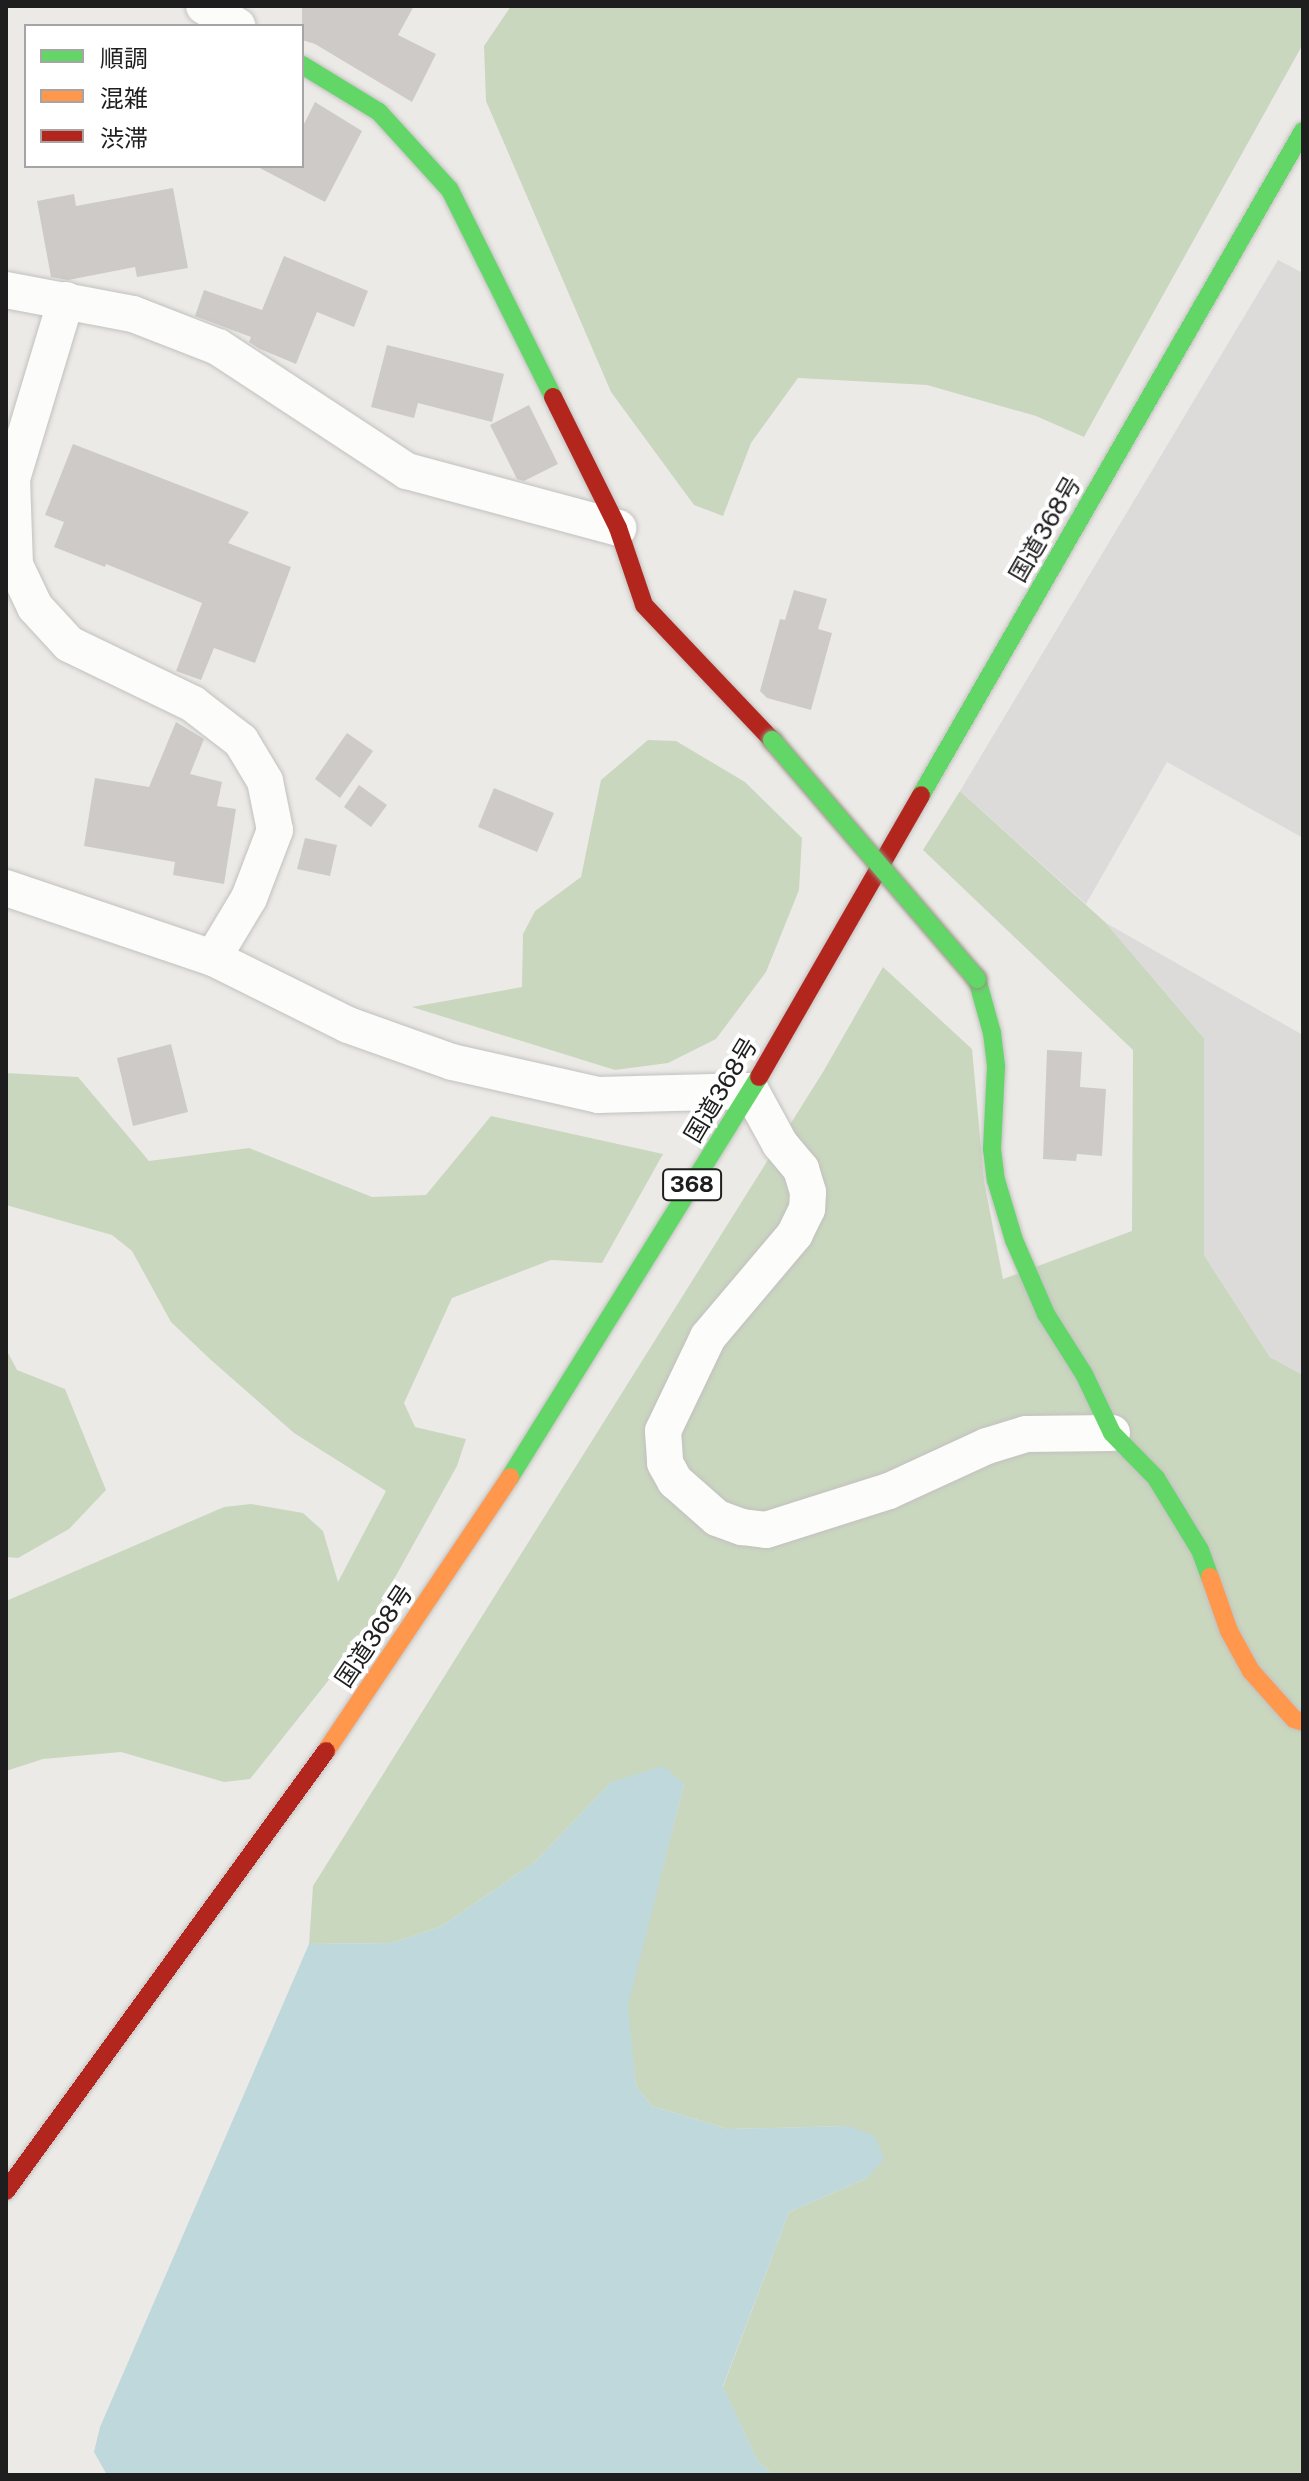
<!DOCTYPE html>
<html>
<head>
<meta charset="utf-8">
<style>
	body { margin:0 }
	#map { position:relative; width:1309px; height:2481px; overflow:hidden; background:#eceae7; font-family:"Public Sans","Noto Sans JP",sans-serif }
	div>[style] { position:absolute }
	.forest>* { inset:0; background:#cad7bf }
	.parking>* { inset:0; background:#dcdbda }
	.water>* { inset:0; background:#bed8db }
	.building>* { inset:0; background:#cdcac8 }
	.roads { filter:drop-shadow(0 0 2px #c2c1bf) drop-shadow(0 0 2px #c2c1bf) }
	.street>* { height:36px; margin:-18px; padding:0 18px; transform-origin:18px; border-radius:18px; background:#fcfcfb }
	.fast>* { height:18px; margin:-9px; padding:0 9px; transform-origin:9px; border-radius:9px; background:#63d668 }
	.slow>* { height:18px; margin:-9px; padding:0 9px; transform-origin:9px; border-radius:9px; background:#ff974d }
	.jam>* { height:18px; margin:-9px; padding:0 9px; transform-origin:9px; border-radius:9px; background:#b3261e }
	.bridges { filter:drop-shadow(0 0 2px #949381) drop-shadow(0 0 2px #949381) }
	.fast-bridge>* { height:18px; margin:-9px; padding:0 9px; transform-origin:9px; border-radius:9px; background:#63d668 }
	span { translate:-50% -50%; white-space:nowrap; text-align:center; line-height:1.15; -webkit-text-stroke:8px #fff; paint-order:stroke }
	.shield-label span { padding:2px 6px; background:#fff; border:2px solid; border-radius:6px; -webkit-text-stroke-width:0 }
	.shield-label { font-size:22px; color:#1e1e1e; font-weight:700 }
	.street-label { font-size:24px; color:#1e1e1e }
	.frame { position:absolute; inset:0; border:8px solid #1e1e1e; pointer-events:none }
	.legend { position:absolute; left:24px; top:24px; width:280px; height:144px; box-sizing:border-box; background:#fff; border:2px solid #a5a5a5; margin:0; padding:10px 14px; list-style:none; font-size:24px; color:#1e1e1e }
	.legend li { display:flex; align-items:center; gap:16px; height:40px }
	.legend b { width:40px; border:2px solid #a5a5a5 }
</style>
</head>
<body>
<div id="map">
	<div class="forest">
		<i style="clip-path:polygon(511px 6px,1303px 6px,1303px 44px,1084px 437px,1036px 416px,927px 385px,798px 378px,751px 443px,723px 516px,694px 505px,611px 392px,486px 101px,484px 46px)"></i>
		<i style="clip-path:polygon(648px 740px,676px 741px,745px 782px,802px 838px,799px 890px,766px 972px,716px 1039px,668px 1063px,615px 1070px,412px 1007px,522px 987px,523px 934px,535px 911px,581px 877px,601px 780px)"></i>
		<i style="clip-path:polygon(960px 791px,1106px 923px,1204px 1038px,1204px 1255px,1270px 1357px,1303px 1375px,1303px 2475px,773px 2475px,757px 2460px,723px 2387px,789px 2212px,867px 2178px,848px 2126px,728px 2129px,652px 2106px,636px 2086px,627px 2006px,684px 1784px,611px 1782px,535px 1862px,442px 1926px,392px 1943px,309px 1944px,313px 1886px,823px 1072px,883px 967px,972px 1049px,984px 1181px,1003px 1279px,1132px 1231px,1133px 1050px,923px 850px)"></i>
		<i style="clip-path:polygon(6px 1073px,78px 1077px,149px 1161px,249px 1148px,372px 1197px,426px 1195px,491px 1116px,663px 1154px,602px 1263px,551px 1260px,452px 1298px,404px 1403px,415px 1427px,466px 1439px,457px 1466px,359px 1642px,250px 1779px,224px 1782px,121px 1752px,43px 1759px,6px 1771px,6px 1601px,224px 1507px,251px 1504px,303px 1513px,323px 1531px,338px 1582px,386px 1491px,294px 1433px,211px 1360px,171px 1322px,132px 1251px,112px 1235px,6px 1205px)"></i>
		<i style="clip-path:polygon(6px 1349px,17px 1370px,65px 1389px,106px 1490px,69px 1529px,18px 1558px,6px 1557px)"></i>
	</div>
	<div class="parking">
		<i style="clip-path:polygon(1278px 260px,1303px 273px,1303px 838px,1167px 762px,1086px 904px,960px 791px)"></i>
		<i style="clip-path:polygon(1106px 923px,1303px 1035px,1303px 1375px,1270px 1357px,1204px 1255px,1204px 1038px)"></i>
	</div>
	<div class="water">
		<i style="clip-path:polygon(663px 1766px,684px 1784px,628px 2006px,636px 2086px,652px 2106px,728px 2129px,848px 2126px,875px 2136px,884px 2159px,867px 2178px,789px 2212px,723px 2386px,757px 2460px,773px 2475px,107px 2475px,94px 2452px,100px 2427px,309px 1944px,392px 1943px,442px 1926px,535px 1862px,611px 1782px)"></i>
	</div>
	<div class="building">
		<i style="clip-path:polygon(302px 6px,414px 6px,398px 35px,436px 54px,412px 102px,315px 44px,302px 40px)"></i>
		<i style="clip-path:polygon(315px 102px,362px 131px,325px 202px,256px 166px,302px 166px,302px 128px)"></i>
		<i style="clip-path:polygon(173px 188px,188px 268px,137px 277px,135px 267px,68px 280px,51px 277px,37px 201px,74px 194px,76px 206px)"></i>
		<i style="clip-path:polygon(284px 256px,368px 291px,354px 327px,317px 312px,296px 364px,260px 349px,249px 342px,251px 337px,195px 316px,204px 290px,262px 310px)"></i>
		<i style="clip-path:polygon(387px 345px,504px 374px,492px 422px,418px 403px,414px 418px,371px 407px)"></i>
		<i style="clip-path:polygon(529px 405px,558px 464px,524px 481px,517px 479px,490px 425px)"></i>
		<i style="clip-path:polygon(73px 444px,249px 512px,228px 543px,291px 567px,255px 663px,214px 648px,201px 680px,176px 671px,202px 603px,106px 564px,105px 567px,54px 547px,64px 522px,45px 515px)"></i>
		<i style="clip-path:polygon(794px 590px,827px 599px,818px 629px,832px 633px,811px 710px,767px 698px,760px 691px,780px 619px,785px 620px)"></i>
		<i style="clip-path:polygon(176px 722px,204px 739px,190px 774px,222px 782px,217px 806px,236px 809px,224px 884px,173px 875px,175px 862px,84px 846px,95px 778px,149px 787px)"></i>
		<i style="clip-path:polygon(347px 733px,373px 751px,340px 798px,315px 779px)"></i>
		<i style="clip-path:polygon(359px 785px,387px 805px,371px 827px,344px 807px)"></i>
		<i style="clip-path:polygon(494px 788px,554px 813px,537px 852px,478px 827px)"></i>
		<i style="clip-path:polygon(305px 838px,337px 845px,330px 876px,297px 869px)"></i>
		<i style="clip-path:polygon(171px 1044px,188px 1112px,133px 1126px,117px 1058px)"></i>
		<i style="clip-path:polygon(1047px 1050px,1082px 1052px,1080px 1087px,1106px 1089px,1102px 1156px,1077px 1154px,1076px 1161px,1043px 1159px)"></i>
	</div>
	<div class="roads">
		<div class="street">
			<i style="left:204px;top:6px;width:39px;rotate:31deg"></i>
			<i style="left:6px;top:290px;width:129px;rotate:10.7deg"></i>
			<i style="left:133px;top:314px;width:91px;rotate:21.2deg"></i>
			<i style="left:218px;top:347px;width:226px;rotate:33.3deg"></i>
			<i style="left:407px;top:471px;width:219px;rotate:15.1deg"></i>
			<i style="left:66px;top:300px;width:187px;rotate:106.8deg"></i>
			<i style="left:12px;top:479px;width:86px;rotate:88deg"></i>
			<i style="left:15px;top:565px;width:47px;rotate:64.5deg"></i>
			<i style="left:35px;top:607px;width:50px;rotate:47.4deg"></i>
			<i style="left:69px;top:644px;width:138px;rotate:25.8deg"></i>
			<i style="left:193px;top:704px;width:61px;rotate:37.6deg"></i>
			<i style="left:241px;top:741px;width:47px;rotate:59deg"></i>
			<i style="left:265px;top:781px;width:50px;rotate:78.5deg"></i>
			<i style="left:275px;top:830px;width:73px;rotate:110.9deg"></i>
			<i style="left:249px;top:898px;width:70px;rotate:121deg"></i>
			<i style="left:6px;top:888px;width:219px;rotate:18.7deg"></i>
			<i style="left:213px;top:958px;width:151px;rotate:26.4deg"></i>
			<i style="left:348px;top:1025px;width:110px;rotate:19.6deg"></i>
			<i style="left:452px;top:1062px;width:150px;rotate:12.7deg"></i>
			<i style="left:598px;top:1095px;width:153px;rotate:-1.5deg"></i>
			<i style="left:751px;top:1091px;width:60px;rotate:61.3deg"></i>
			<i style="left:780px;top:1144px;width:33px;rotate:50deg"></i>
			<i style="left:801px;top:1169px;width:24px;rotate:73deg"></i>
			<i style="left:808px;top:1192px;width:17px;rotate:93deg"></i>
			<i style="left:807px;top:1209px;width:28px;rotate:116deg"></i>
			<i style="left:795px;top:1234px;width:135px;rotate:130.2deg"></i>
			<i style="left:708px;top:1337px;width:104px;rotate:115.6deg"></i>
			<i style="left:663px;top:1431px;width:32px;rotate:86deg"></i>
			<i style="left:665px;top:1463px;width:21px;rotate:61deg"></i>
			<i style="left:675px;top:1481px;width:56px;rotate:41.4deg"></i>
			<i style="left:717px;top:1518px;width:27px;rotate:20deg"></i>
			<i style="left:742px;top:1527px;width:24px;rotate:7deg"></i>
			<i style="left:766px;top:1530px;width:129px;rotate:-17.6deg"></i>
			<i style="left:889px;top:1491px;width:108px;rotate:-24.7deg"></i>
			<i style="left:987px;top:1446px;width:41px;rotate:-17.1deg"></i>
			<i style="left:1026px;top:1434px;width:86px;rotate:-0.7deg"></i>
		</div>
		<div class="fast">
			<i style="left:302px;top:65px;width:90px;rotate:31.4deg"></i>
			<i style="left:379px;top:112px;width:105px;rotate:47.7deg"></i>
			<i style="left:450px;top:190px;width:231px;rotate:63.5deg"></i>
			<i style="left:921px;top:795px;width:766px;rotate:-60.09deg"></i>
			<i style="left:977px;top:979px;width:56px;rotate:74.5deg"></i>
			<i style="left:992px;top:1033px;width:34px;rotate:83deg"></i>
			<i style="left:996px;top:1067px;width:82px;rotate:92.8deg"></i>
			<i style="left:992px;top:1149px;width:31px;rotate:83deg"></i>
			<i style="left:996px;top:1180px;width:63px;rotate:73.3deg"></i>
			<i style="left:1014px;top:1240px;width:81px;rotate:66.6deg"></i>
			<i style="left:1046px;top:1314px;width:71px;rotate:57.7deg"></i>
			<i style="left:1084px;top:1374px;width:65px;rotate:64.6deg"></i>
			<i style="left:1112px;top:1433px;width:63px;rotate:45.6deg"></i>
			<i style="left:1156px;top:1478px;width:84px;rotate:58.6deg"></i>
			<i style="left:1200px;top:1550px;width:29px;rotate:70deg"></i>
			<i style="left:510px;top:1477px;width:471px;rotate:-58.1deg"></i>
		</div>
		<div class="slow">
			<i style="left:1210px;top:1577px;width:57px;rotate:70.6deg"></i>
			<i style="left:1229px;top:1631px;width:46px;rotate:61.2deg"></i>
			<i style="left:1251px;top:1671px;width:64px;rotate:48.1deg"></i>
			<i style="left:1294px;top:1719px;width:9px;rotate:18deg"></i>
			<i style="left:326px;top:1751px;width:330px;rotate:-56.1deg"></i>
		</div>
		<div class="jam">
			<i style="left:553px;top:397px;width:146px;rotate:63.6deg"></i>
			<i style="left:618px;top:528px;width:81px;rotate:71.3deg"></i>
			<i style="left:644px;top:605px;width:186px;rotate:46.5deg"></i>
			<i style="left:759px;top:1077px;width:325px;rotate:-60.1deg"></i>
			<i style="left:6px;top:2191px;width:544px;rotate:-53.97deg"></i>
		</div>
	</div>
	<div class="bridges">
		<div class="fast-bridge">
			<i style="left:772px;top:740px;width:315px;rotate:49.4deg"></i>
		</div>
	</div>
	<div class="shield-label">
		<span style="left:692px;top:1185px">368</span>
	</div>
	<div class="street-label">
		<span style="left:1045px;top:529px;rotate:-60deg">国道368号</span>
		<span style="left:721px;top:1090px;rotate:-59deg">国道368号</span>
		<span style="left:374px;top:1636px;rotate:-56deg">国道368号</span>
	</div>
	<div class="frame"></div>
	<ul class="legend">
	<li><b style="height:10px;background:#63d668"></b>順調</li>
	<li><b style="height:10px;background:#ff974d"></b>混雑</li>
	<li><b style="height:10px;background:#b3261e"></b>渋滞</li>
	</ul>
</div>
</body>
</html>
